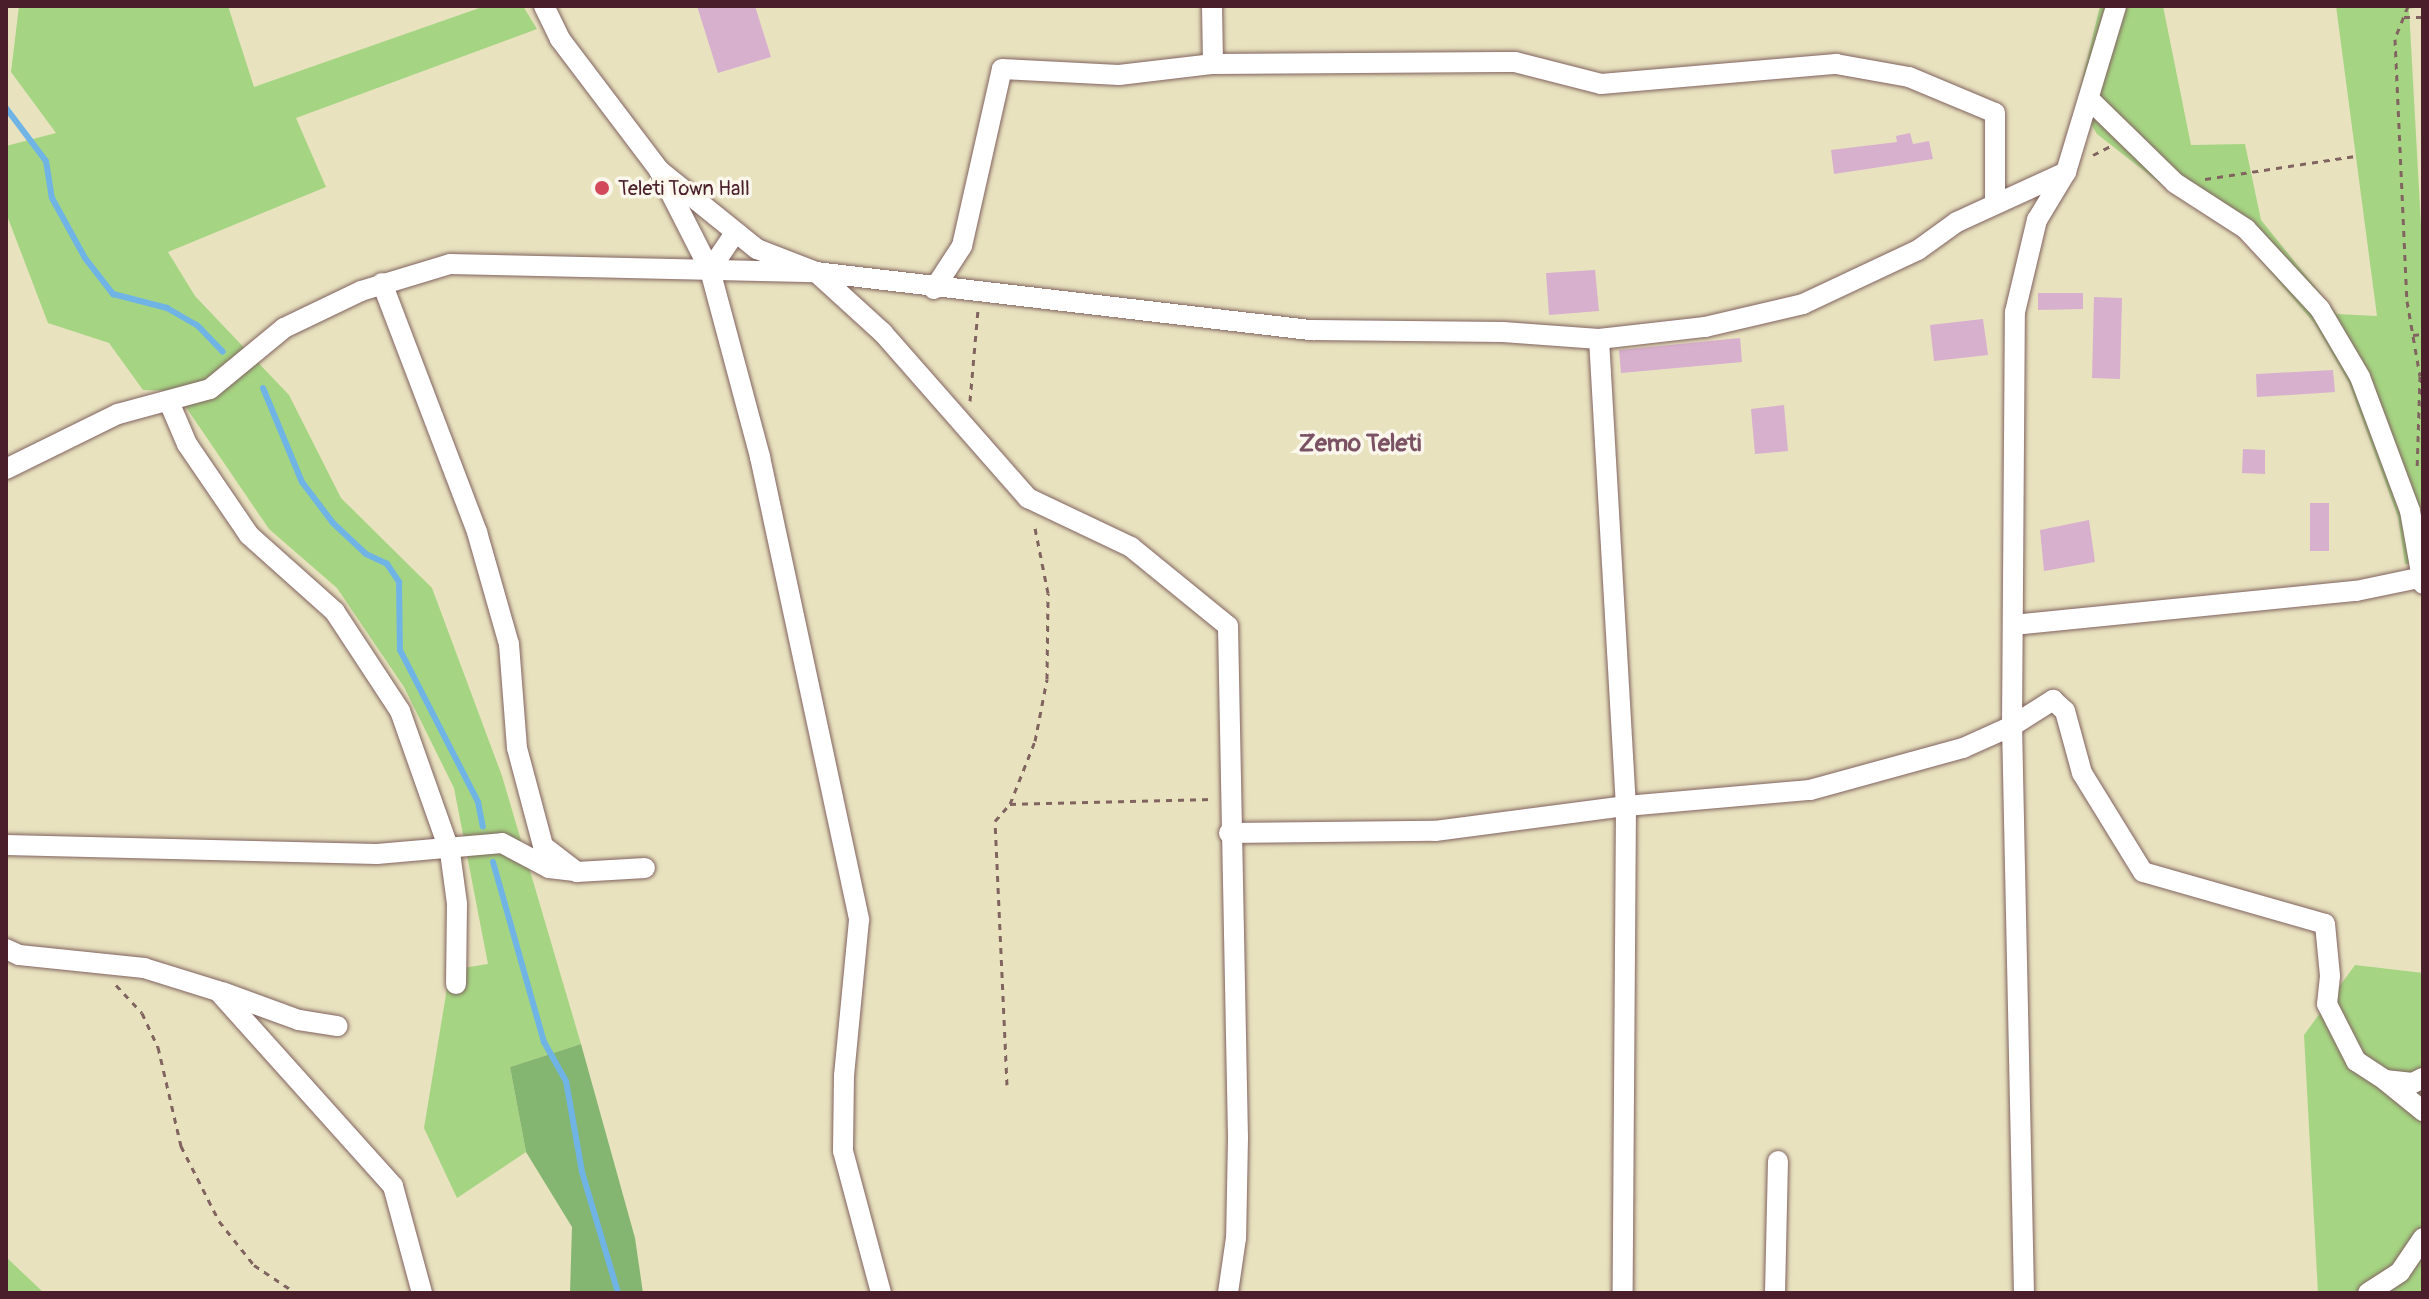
<!DOCTYPE html>
<html>
<head>
<meta charset="utf-8">
<style>
	body { margin:0 }
	#map { position:relative; width:2429px; height:1299px; overflow:hidden; background:#e8e2bf; font-family:Pangolin,sans-serif }
	div>[style] { position:absolute }
	.green>* { inset:0; background:#a5d583 }
	.forest>* { inset:0; background:#84b671 }
	.stream>* { height:6px; margin:-3px; padding:0 3px; transform-origin:3px; border-radius:3px; background:#70b4e6 }
	.building>* { inset:0; background:#d7b0ce }
	.path>* { height:3px; margin-top:-1.5px; transform-origin:0; background:repeating-linear-gradient(90deg,#81635f 0 6px,transparent 0 12px) }
	.roads { filter:drop-shadow(0 0 2px #81635f) drop-shadow(0 0 2px #81635f) }
	.minor>* { height:20px; margin:-10px; padding:0 10px; transform-origin:10px; border-radius:10px; background:#fff }
	.dots>* { width:22px; height:22px; translate:-50% -50%; box-sizing:border-box; border:4px solid #fbf7ec; border-radius:50% }
	span { translate:-50% -50%; white-space:nowrap; text-align:center; line-height:1.15; -webkit-text-stroke:7px #fbf7ec; paint-order:stroke }
	.poi-label { font-size:20px; color:#4a1f2b }
	.left { translate:0 -50%; text-align:left }
	.quarter-label { font-size:24px; color:#7b5264; font-weight:700 }
	.frame { position:absolute; inset:0; border:8px solid #4a1f2b; pointer-events:none }
</style>
</head>
<body>
<div id="map">
	<div class="green">
		<i style="clip-path:polygon(19px 6px,228px 6px,254px 87px,485px 6px,523px 6px,537px 29px,296px 118px,326px 187px,168px 252px,195px 296px,289px 395px,341px 498px,432px 588px,502px 776px,581px 1044px,510px 1067px,526px 1152px,457px 1198px,424px 1128px,450px 970px,488px 964px,454px 788px,404px 687px,337px 588px,269px 529px,175px 391px,143px 390px,109px 343px,48px 323px,6px 213px,6px 146px,56px 133px,11px 72px)"></i>
		<i style="clip-path:polygon(2100px 6px,2163px 6px,2191px 145px,2245px 144px,2261px 220px,2337px 314px,2377px 316px,2336px 6px,2423px 6px,2409px 9px,2423px 261px,2423px 564px,2405px 564px,2398px 517px,2349px 383px,2315px 324px,2239px 235px,2170px 191px,2097px 134px,2077px 101px)"></i>
		<i style="clip-path:polygon(2355px 965px,2423px 973px,2423px 1293px,2318px 1293px,2304px 1035px)"></i>
		<i style="clip-path:polygon(6px 1257px,44px 1293px,6px 1293px)"></i>
	</div>
	<div class="forest">
		<i style="clip-path:polygon(581px 1044px,635px 1238px,643px 1293px,570px 1293px,572px 1227px,526px 1152px,510px 1067px)"></i>
	</div>
	<div class="stream">
		<i style="left:6px;top:108px;width:66px;rotate:53deg"></i>
		<i style="left:46px;top:161px;width:37px;rotate:81deg"></i>
		<i style="left:52px;top:198px;width:68px;rotate:61.2deg"></i>
		<i style="left:85px;top:258px;width:46px;rotate:52.1deg"></i>
		<i style="left:113px;top:294px;width:56px;rotate:14.5deg"></i>
		<i style="left:167px;top:308px;width:34px;rotate:30deg"></i>
		<i style="left:197px;top:325px;width:37px;rotate:46deg"></i>
		<i style="left:263px;top:388px;width:102px;rotate:67.5deg"></i>
		<i style="left:302px;top:482px;width:51px;rotate:52.9deg"></i>
		<i style="left:333px;top:523px;width:45px;rotate:43.2deg"></i>
		<i style="left:366px;top:554px;width:23px;rotate:25deg"></i>
		<i style="left:387px;top:564px;width:22px;rotate:56deg"></i>
		<i style="left:399px;top:582px;width:68px;rotate:89.2deg"></i>
		<i style="left:400px;top:650px;width:171px;rotate:62.8deg"></i>
		<i style="left:478px;top:802px;width:25px;rotate:79deg"></i>
		<i style="left:493px;top:862px;width:187px;rotate:74.2deg"></i>
		<i style="left:544px;top:1042px;width:45px;rotate:60.6deg"></i>
		<i style="left:566px;top:1081px;width:92px;rotate:80deg"></i>
		<i style="left:582px;top:1172px;width:126px;rotate:73.4deg"></i>
	</div>
	<div class="building">
		<i style="clip-path:polygon(697px 6px,755px 6px,771px 57px,718px 73px)"></i>
		<i style="clip-path:polygon(1910px 133px,1913px 144px,1929px 141px,1933px 159px,1834px 174px,1831px 150px,1897px 142px,1896px 136px)"></i>
		<i style="clip-path:polygon(1595px 270px,1599px 311px,1549px 315px,1546px 273px)"></i>
		<i style="clip-path:polygon(2038px 293px,2083px 293px,2083px 309px,2038px 310px)"></i>
		<i style="clip-path:polygon(2094px 297px,2122px 298px,2120px 379px,2092px 378px)"></i>
		<i style="clip-path:polygon(1983px 319px,1988px 355px,1934px 361px,1930px 325px)"></i>
		<i style="clip-path:polygon(1740px 338px,1742px 362px,1621px 373px,1619px 350px)"></i>
		<i style="clip-path:polygon(2333px 370px,2335px 392px,2257px 397px,2256px 374px)"></i>
		<i style="clip-path:polygon(1784px 405px,1788px 451px,1755px 454px,1751px 409px)"></i>
		<i style="clip-path:polygon(2243px 449px,2265px 450px,2265px 474px,2242px 473px)"></i>
		<i style="clip-path:polygon(2310px 503px,2329px 503px,2329px 551px,2310px 551px)"></i>
		<i style="clip-path:polygon(2089px 520px,2095px 562px,2044px 571px,2040px 530px)"></i>
	</div>
	<div class="path">
		<i style="left:2408px;top:6px;width:35px;rotate:112deg"></i>
		<i style="left:2395px;top:39px;width:262px;rotate:87.4deg"></i>
		<i style="left:2407px;top:301px;width:76px;rotate:80.2deg"></i>
		<i style="left:2420px;top:376px;width:95px;rotate:91.8deg"></i>
		<i style="left:2404px;top:17px;width:19px"></i>
		<i style="left:2093px;top:155px;width:20px;rotate:-27deg"></i>
		<i style="left:2205px;top:179px;width:152px;rotate:-8.7deg"></i>
		<i style="left:2413px;top:335px;width:10px;rotate:-6deg"></i>
		<i style="left:970px;top:401px;width:92px;rotate:-85deg"></i>
		<i style="left:1010px;top:804px;width:68px;rotate:-68.4deg"></i>
		<i style="left:1035px;top:741px;width:63px;rotate:-79deg"></i>
		<i style="left:1047px;top:679px;width:86px;rotate:-89.3deg"></i>
		<i style="left:1048px;top:593px;width:71px;rotate:-101.3deg"></i>
		<i style="left:116px;top:985px;width:38px;rotate:47deg"></i>
		<i style="left:142px;top:1013px;width:38px;rotate:65deg"></i>
		<i style="left:158px;top:1047px;width:102px;rotate:76.9deg"></i>
		<i style="left:181px;top:1146px;width:84px;rotate:63.1deg"></i>
		<i style="left:219px;top:1221px;width:56px;rotate:51.5deg"></i>
		<i style="left:254px;top:1265px;width:50px;rotate:33.7deg"></i>
		<i style="left:1007px;top:1085px;width:264px;rotate:-92.6deg"></i>
		<i style="left:995px;top:821px;width:23px;rotate:-49deg"></i>
		<i style="left:1010px;top:804px;width:203px;rotate:-1.4deg"></i>
	</div>
	<div class="roads">
		<div class="minor">
			<i style="left:544px;top:6px;width:37px;rotate:64deg"></i>
			<i style="left:560px;top:39px;width:164px;rotate:52.9deg"></i>
			<i style="left:659px;top:170px;width:112px;rotate:63deg"></i>
			<i style="left:710px;top:270px;width:194px;rotate:75deg"></i>
			<i style="left:760px;top:457px;width:473px;rotate:77.9deg"></i>
			<i style="left:859px;top:920px;width:157px;rotate:95.5deg"></i>
			<i style="left:844px;top:1076px;width:75px;rotate:90.8deg"></i>
			<i style="left:843px;top:1151px;width:147px;rotate:75deg"></i>
			<i style="left:1212px;top:6px;width:58px;rotate:89deg"></i>
			<i style="left:2091px;top:101px;width:117px;rotate:44.3deg"></i>
			<i style="left:2175px;top:183px;width:85px;rotate:32.9deg"></i>
			<i style="left:2246px;top:229px;width:109px;rotate:47.2deg"></i>
			<i style="left:2320px;top:309px;width:79px;rotate:59.5deg"></i>
			<i style="left:2360px;top:377px;width:143px;rotate:69.5deg"></i>
			<i style="left:2410px;top:511px;width:74px;rotate:79.9deg"></i>
			<i style="left:659px;top:170px;width:126px;rotate:38.9deg"></i>
			<i style="left:757px;top:249px;width:63px;rotate:21.3deg"></i>
			<i style="left:816px;top:272px;width:91px;rotate:42.3deg"></i>
			<i style="left:883px;top:333px;width:220px;rotate:48.7deg"></i>
			<i style="left:1028px;top:498px;width:114px;rotate:25.4deg"></i>
			<i style="left:1131px;top:547px;width:125px;rotate:39.2deg"></i>
			<i style="left:1228px;top:626px;width:512px;rotate:88.88deg"></i>
			<i style="left:1238px;top:1138px;width:100px;rotate:91.1deg"></i>
			<i style="left:1236px;top:1238px;width:56px;rotate:98.3deg"></i>
			<i style="left:710px;top:270px;width:45px;rotate:-56deg"></i>
			<i style="left:382px;top:283px;width:267px;rotate:69.1deg"></i>
			<i style="left:477px;top:532px;width:116px;rotate:74.1deg"></i>
			<i style="left:509px;top:644px;width:104px;rotate:85.6deg"></i>
			<i style="left:517px;top:748px;width:101px;rotate:75.1deg"></i>
			<i style="left:543px;top:846px;width:43px;rotate:37.4deg"></i>
			<i style="left:577px;top:872px;width:68px;rotate:-3.4deg"></i>
			<i style="left:934px;top:289px;width:51px;rotate:-56.9deg"></i>
			<i style="left:962px;top:246px;width:181px;rotate:-77.3deg"></i>
			<i style="left:1002px;top:69px;width:117px;rotate:2.9deg"></i>
			<i style="left:1119px;top:75px;width:95px;rotate:-6.7deg"></i>
			<i style="left:1213px;top:64px;width:302px;rotate:-0.4deg"></i>
			<i style="left:1515px;top:62px;width:89px;rotate:14.3deg"></i>
			<i style="left:1601px;top:84px;width:236px;rotate:-4.9deg"></i>
			<i style="left:1836px;top:64px;width:74px;rotate:10.1deg"></i>
			<i style="left:1909px;top:77px;width:93px;rotate:22.7deg"></i>
			<i style="left:1995px;top:113px;width:90px;rotate:90deg"></i>
			<i style="left:1599px;top:339px;width:468px;rotate:86.7deg"></i>
			<i style="left:1626px;top:806px;width:487px;rotate:90.4deg"></i>
			<i style="left:169px;top:402px;width:46px;rotate:66.8deg"></i>
			<i style="left:187px;top:444px;width:110px;rotate:55.7deg"></i>
			<i style="left:249px;top:535px;width:115px;rotate:41.8deg"></i>
			<i style="left:335px;top:612px;width:118px;rotate:56.7deg"></i>
			<i style="left:400px;top:711px;width:150px;rotate:70.5deg"></i>
			<i style="left:450px;top:852px;width:52px;rotate:82.3deg"></i>
			<i style="left:457px;top:904px;width:80px;rotate:90.7deg"></i>
			<i style="left:6px;top:469px;width:125px;rotate:-26.2deg"></i>
			<i style="left:118px;top:414px;width:95px;rotate:-15.2deg"></i>
			<i style="left:210px;top:389px;width:96px;rotate:-39.5deg"></i>
			<i style="left:284px;top:328px;width:85px;rotate:-25.7deg"></i>
			<i style="left:361px;top:291px;width:93px;rotate:-16.9deg"></i>
			<i style="left:450px;top:264px;width:366px;rotate:1.3deg"></i>
			<i style="left:816px;top:272px;width:499px;rotate:6.7deg"></i>
			<i style="left:1312px;top:330px;width:191px;rotate:0.6deg"></i>
			<i style="left:1503px;top:332px;width:96px;rotate:4.2deg"></i>
			<i style="left:1599px;top:339px;width:107px;rotate:-6.5deg"></i>
			<i style="left:1705px;top:327px;width:101px;rotate:-13.2deg"></i>
			<i style="left:1803px;top:304px;width:127px;rotate:-25.2deg"></i>
			<i style="left:1918px;top:250px;width:48px;rotate:-35.7deg"></i>
			<i style="left:1957px;top:222px;width:120px;rotate:-24.6deg"></i>
			<i style="left:2066px;top:172px;width:173px;rotate:-73.2deg"></i>
			<i style="left:2013px;top:625px;width:345px;rotate:-5.7deg"></i>
			<i style="left:2356px;top:591px;width:68px;rotate:-11.8deg"></i>
			<i style="left:1229px;top:833px;width:206px;rotate:-0.6deg"></i>
			<i style="left:1435px;top:831px;width:193px;rotate:-7.5deg"></i>
			<i style="left:1626px;top:806px;width:185px;rotate:-5deg"></i>
			<i style="left:1810px;top:790px;width:159px;rotate:-15.4deg"></i>
			<i style="left:1963px;top:748px;width:54px;rotate:-24.2deg"></i>
			<i style="left:2012px;top:726px;width:49px;rotate:-32.4deg"></i>
			<i style="left:2053px;top:700px;width:16px;rotate:43deg"></i>
			<i style="left:2065px;top:711px;width:64px;rotate:74.7deg"></i>
			<i style="left:2082px;top:773px;width:116px;rotate:58.4deg"></i>
			<i style="left:2143px;top:872px;width:189px;rotate:15.9deg"></i>
			<i style="left:2325px;top:924px;width:52px;rotate:84.5deg"></i>
			<i style="left:2330px;top:976px;width:28px;rotate:96deg"></i>
			<i style="left:2327px;top:1004px;width:64px;rotate:63deg"></i>
			<i style="left:2356px;top:1061px;width:35px;rotate:33deg"></i>
			<i style="left:2385px;top:1080px;width:28px;rotate:6deg"></i>
			<i style="left:2413px;top:1083px;width:11px;rotate:-27deg"></i>
			<i style="left:6px;top:845px;width:371px;rotate:1.4deg"></i>
			<i style="left:377px;top:854px;width:125px;rotate:-5deg"></i>
			<i style="left:502px;top:843px;width:53px;rotate:28deg"></i>
			<i style="left:549px;top:868px;width:26px;rotate:7deg"></i>
			<i style="left:6px;top:949px;width:14px;rotate:25deg"></i>
			<i style="left:19px;top:955px;width:126px;rotate:5.9deg"></i>
			<i style="left:144px;top:968px;width:77px;rotate:17.3deg"></i>
			<i style="left:218px;top:991px;width:262px;rotate:48.1deg"></i>
			<i style="left:393px;top:1186px;width:111px;rotate:74.8deg"></i>
			<i style="left:222px;top:992px;width:82px;rotate:20deg"></i>
			<i style="left:299px;top:1020px;width:39px;rotate:9deg"></i>
			<i style="left:2386px;top:1081px;width:48px;rotate:39deg"></i>
			<i style="left:1775px;top:1293px;width:132px;rotate:-88.7deg"></i>
			<i style="left:2024px;top:1293px;width:567px;rotate:-91.21deg"></i>
			<i style="left:2012px;top:726px;width:414px;rotate:-89.6deg"></i>
			<i style="left:2015px;top:312px;width:95px;rotate:-76.6deg"></i>
			<i style="left:2037px;top:220px;width:56px;rotate:-58.9deg"></i>
			<i style="left:2368px;top:1293px;width:38px;rotate:-33deg"></i>
			<i style="left:2400px;top:1272px;width:41px;rotate:-55.9deg"></i>
		</div>
	</div>
	<div class="dots">
		<i style="left:602px;top:188px;background:#d1495b"></i>
	</div>
	<div class="poi-label">
		<span class="left" style="left:618px;top:188px">Teleti Town Hall</span>
	</div>
	<div class="quarter-label">
		<span style="left:1360px;top:444px">Zemo Teleti</span>
	</div>
	<div class="frame"></div>
</div>
</body>
</html>
